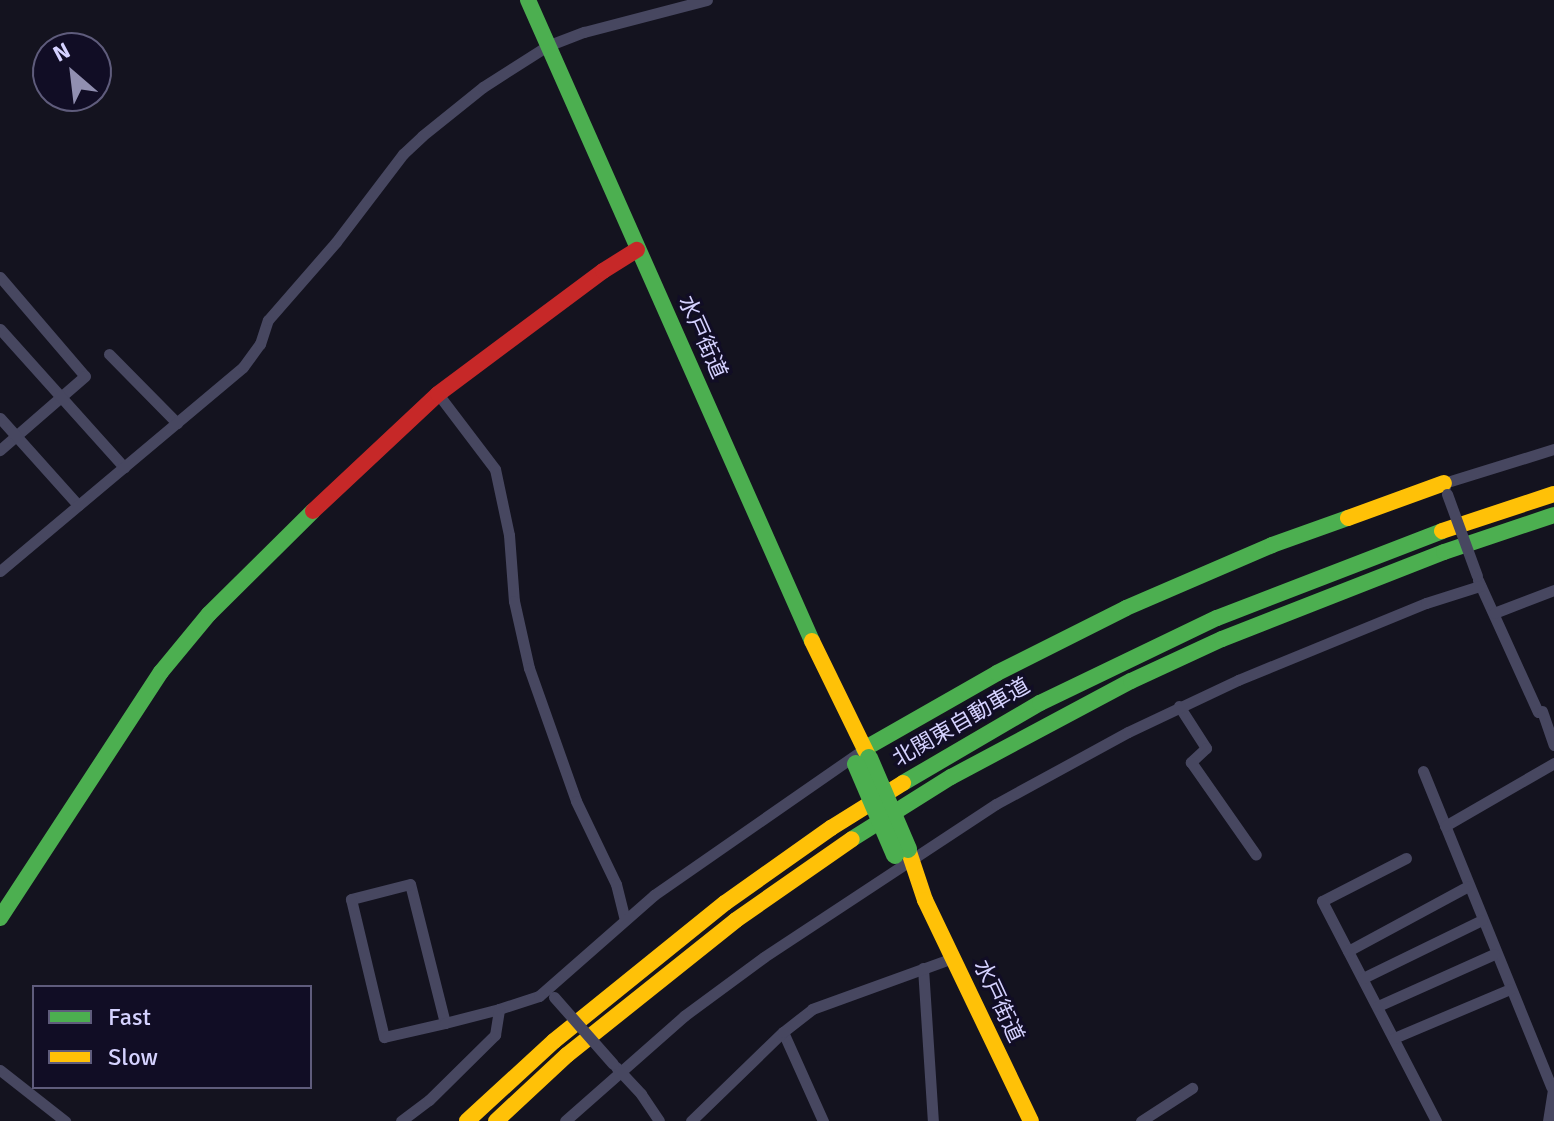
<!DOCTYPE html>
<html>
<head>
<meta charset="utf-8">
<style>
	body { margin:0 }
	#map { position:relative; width:1554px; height:1121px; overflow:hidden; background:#14131f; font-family:Signika,"Noto Sans JP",sans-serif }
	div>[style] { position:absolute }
	.street>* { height:11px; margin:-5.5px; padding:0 5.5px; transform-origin:5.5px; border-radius:5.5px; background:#474760 }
	.fast>* { height:16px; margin:-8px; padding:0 8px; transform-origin:8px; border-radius:8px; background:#4caf50 }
	.slow>* { height:16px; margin:-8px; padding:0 8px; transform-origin:8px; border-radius:8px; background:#ffc107 }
	.jam>* { height:16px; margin:-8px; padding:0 8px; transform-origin:8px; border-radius:8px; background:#c62828 }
	.street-bridge>* { height:11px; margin:-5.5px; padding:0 5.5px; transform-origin:5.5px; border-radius:5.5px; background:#474760 }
	.fast-bridge>* { height:18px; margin:-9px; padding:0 9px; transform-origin:9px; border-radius:9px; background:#4caf50 }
	span { translate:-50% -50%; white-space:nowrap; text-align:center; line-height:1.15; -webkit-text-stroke:6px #110d25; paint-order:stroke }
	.street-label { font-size:22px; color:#d5d2ff }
	.legend { position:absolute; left:32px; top:985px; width:280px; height:104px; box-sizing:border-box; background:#110d25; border:2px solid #5f5c7c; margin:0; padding:10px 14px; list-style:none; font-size:24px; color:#d5d2ff }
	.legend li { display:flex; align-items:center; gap:16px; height:40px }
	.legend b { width:40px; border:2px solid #5f5c7c }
	.north { position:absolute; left:32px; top:32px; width:80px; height:80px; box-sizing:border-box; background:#110d25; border:2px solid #5f5c7c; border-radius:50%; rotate:332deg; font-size:22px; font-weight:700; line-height:32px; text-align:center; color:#d5d2ff }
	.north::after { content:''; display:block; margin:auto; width:28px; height:36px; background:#918fb1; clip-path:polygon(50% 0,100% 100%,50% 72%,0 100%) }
</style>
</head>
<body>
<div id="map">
	<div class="street">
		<i style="left:0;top:277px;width:130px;rotate:49.4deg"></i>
		<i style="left:85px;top:376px;width:113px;rotate:139deg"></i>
		<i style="left:0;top:329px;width:186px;rotate:48.1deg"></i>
		<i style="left:109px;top:354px;width:97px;rotate:45.4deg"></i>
		<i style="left:438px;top:394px;width:94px;rotate:52.8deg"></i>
		<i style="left:495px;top:469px;width:67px;rotate:78deg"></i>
		<i style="left:509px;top:535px;width:66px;rotate:85.7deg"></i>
		<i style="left:514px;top:601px;width:69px;rotate:77.4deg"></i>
		<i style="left:529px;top:668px;width:141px;rotate:70.5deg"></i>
		<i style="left:576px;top:801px;width:92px;rotate:64.3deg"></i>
		<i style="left:616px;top:884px;width:37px;rotate:76deg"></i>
		<i style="left:0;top:418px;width:117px;rotate:48.1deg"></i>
		<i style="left:1445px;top:487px;width:4px;rotate:-104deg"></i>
		<i style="left:1444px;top:483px;width:115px;rotate:-17.2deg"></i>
		<i style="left:0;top:571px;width:317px;rotate:-40deg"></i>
		<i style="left:243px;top:367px;width:29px;rotate:-54deg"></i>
		<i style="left:260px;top:344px;width:25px;rotate:-72deg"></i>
		<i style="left:268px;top:320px;width:103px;rotate:-48.9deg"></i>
		<i style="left:336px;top:242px;width:111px;rotate:-52.7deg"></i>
		<i style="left:403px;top:154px;width:26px;rotate:-43deg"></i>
		<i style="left:422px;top:136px;width:78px;rotate:-38.8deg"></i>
		<i style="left:483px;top:87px;width:76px;rotate:-32.6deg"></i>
		<i style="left:547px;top:46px;width:40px;rotate:-21deg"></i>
		<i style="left:584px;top:32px;width:127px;rotate:-14.6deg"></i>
		<i style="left:1478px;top:580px;width:145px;rotate:65.6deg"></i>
		<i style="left:1494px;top:613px;width:64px;rotate:-21deg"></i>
		<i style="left:1179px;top:706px;width:50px;rotate:57.3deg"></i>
		<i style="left:1206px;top:748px;width:21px;rotate:137deg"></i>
		<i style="left:1191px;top:762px;width:113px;rotate:55deg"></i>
		<i style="left:1542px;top:711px;width:36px;rotate:71deg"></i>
		<i style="left:1423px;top:771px;width:341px;rotate:67.9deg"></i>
		<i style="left:1445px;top:826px;width:126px;rotate:-30deg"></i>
		<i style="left:1406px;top:858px;width:94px;rotate:152.9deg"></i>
		<i style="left:1322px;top:901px;width:248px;rotate:62.6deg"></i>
		<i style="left:1348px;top:951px;width:136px;rotate:-28.4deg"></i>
		<i style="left:923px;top:968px;width:153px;rotate:86.3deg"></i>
		<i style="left:1363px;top:978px;width:132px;rotate:-26deg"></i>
		<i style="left:1378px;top:1006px;width:127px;rotate:-24.1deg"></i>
		<i style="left:445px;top:1023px;width:143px;rotate:-104.1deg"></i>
		<i style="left:410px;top:884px;width:61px;rotate:165.7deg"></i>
		<i style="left:351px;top:899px;width:142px;rotate:76.6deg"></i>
		<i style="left:384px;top:1037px;width:63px;rotate:-12.9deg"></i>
		<i style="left:445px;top:1023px;width:56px;rotate:-14.5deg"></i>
		<i style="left:499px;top:1009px;width:42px;rotate:-18deg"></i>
		<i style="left:539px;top:996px;width:153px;rotate:-41.3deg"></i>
		<i style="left:654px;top:895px;width:256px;rotate:-34.8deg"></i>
		<i style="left:783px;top:1032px;width:98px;rotate:65.8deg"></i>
		<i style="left:1394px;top:1038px;width:126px;rotate:-22.9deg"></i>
		<i style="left:616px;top:1067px;width:37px;rotate:47deg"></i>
		<i style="left:641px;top:1094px;width:32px;rotate:56deg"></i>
		<i style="left:0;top:1070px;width:83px;rotate:38.1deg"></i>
		<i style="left:401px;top:1121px;width:35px;rotate:-37deg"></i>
		<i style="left:429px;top:1100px;width:93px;rotate:-44.6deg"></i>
		<i style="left:495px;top:1035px;width:26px;rotate:-81deg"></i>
		<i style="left:565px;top:1121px;width:159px;rotate:-41.4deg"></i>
		<i style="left:684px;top:1016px;width:99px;rotate:-36.4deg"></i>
		<i style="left:764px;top:957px;width:278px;rotate:-33.4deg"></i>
		<i style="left:996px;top:804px;width:150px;rotate:-28.6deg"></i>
		<i style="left:1128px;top:732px;width:122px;rotate:-25.3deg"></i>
		<i style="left:1238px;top:680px;width:203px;rotate:-22.3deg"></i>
		<i style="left:1426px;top:603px;width:57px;rotate:-17.5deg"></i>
		<i style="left:691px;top:1121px;width:128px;rotate:-44.1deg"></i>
		<i style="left:783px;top:1032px;width:37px;rotate:-38deg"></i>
		<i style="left:812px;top:1009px;width:150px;rotate:-19.9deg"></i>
		<i style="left:1141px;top:1121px;width:61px;rotate:-32.9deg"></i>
		<i style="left:1548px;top:1121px;width:37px;rotate:-81deg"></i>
	</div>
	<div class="fast">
		<i style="left:528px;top:0;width:701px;rotate:66.1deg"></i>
		<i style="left:864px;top:749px;width:153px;rotate:-29.7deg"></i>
		<i style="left:997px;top:673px;width:144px;rotate:-26.7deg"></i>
		<i style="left:1126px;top:608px;width:159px;rotate:-23.3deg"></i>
		<i style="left:1272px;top:545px;width:81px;rotate:-19.6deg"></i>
		<i style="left:903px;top:783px;width:159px;rotate:-30.3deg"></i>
		<i style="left:1040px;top:703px;width:196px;rotate:-25.7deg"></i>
		<i style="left:1217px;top:618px;width:241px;rotate:-21.1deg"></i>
		<i style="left:852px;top:839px;width:117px;rotate:-32.1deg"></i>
		<i style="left:951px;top:777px;width:204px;rotate:-28.1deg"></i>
		<i style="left:1131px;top:681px;width:100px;rotate:-24.8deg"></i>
		<i style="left:1222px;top:639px;width:238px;rotate:-21.4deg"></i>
		<i style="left:1444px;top:552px;width:116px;rotate:-18.6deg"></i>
		<i style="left:0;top:918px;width:294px;rotate:-56.8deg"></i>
		<i style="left:161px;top:672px;width:75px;rotate:-50.4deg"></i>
		<i style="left:209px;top:614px;width:146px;rotate:-44.7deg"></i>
	</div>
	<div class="slow">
		<i style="left:1348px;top:518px;width:102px;rotate:-20deg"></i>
		<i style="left:1442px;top:531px;width:118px;rotate:-18.3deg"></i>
		<i style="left:812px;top:641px;width:130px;rotate:64deg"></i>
		<i style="left:908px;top:849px;width:54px;rotate:71.6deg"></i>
		<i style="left:925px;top:900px;width:245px;rotate:64.4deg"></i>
		<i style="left:467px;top:1121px;width:118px;rotate:-42.6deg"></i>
		<i style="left:554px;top:1041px;width:220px;rotate:-38.9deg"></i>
		<i style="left:725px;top:903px;width:130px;rotate:-35.3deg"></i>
		<i style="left:831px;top:828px;width:85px;rotate:-32deg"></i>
		<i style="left:496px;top:1121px;width:97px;rotate:-42.9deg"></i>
		<i style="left:567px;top:1055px;width:216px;rotate:-38.6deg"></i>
		<i style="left:736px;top:920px;width:141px;rotate:-34.9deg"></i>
	</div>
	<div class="jam">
		<i style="left:313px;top:511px;width:171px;rotate:-43.1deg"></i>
		<i style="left:438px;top:394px;width:206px;rotate:-36.7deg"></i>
		<i style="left:603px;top:271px;width:40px;rotate:-32deg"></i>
	</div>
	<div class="street-bridge">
		<i style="left:1447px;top:494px;width:87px;rotate:69.9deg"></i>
		<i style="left:554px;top:997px;width:89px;rotate:48.6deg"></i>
	</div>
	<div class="fast-bridge">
		<i style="left:869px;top:758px;width:99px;rotate:66.8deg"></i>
		<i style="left:856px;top:764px;width:99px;rotate:66.8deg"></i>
	</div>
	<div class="street-label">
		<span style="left:703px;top:337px;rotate:66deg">水戸街道</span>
		<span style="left:961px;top:722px;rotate:-30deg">北関東自動車道</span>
		<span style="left:999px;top:1001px;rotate:65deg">水戸街道</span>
	</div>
	<ul class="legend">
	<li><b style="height:10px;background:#4caf50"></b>Fast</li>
	<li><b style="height:10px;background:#ffc107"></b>Slow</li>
	</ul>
	<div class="north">N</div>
</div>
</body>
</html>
